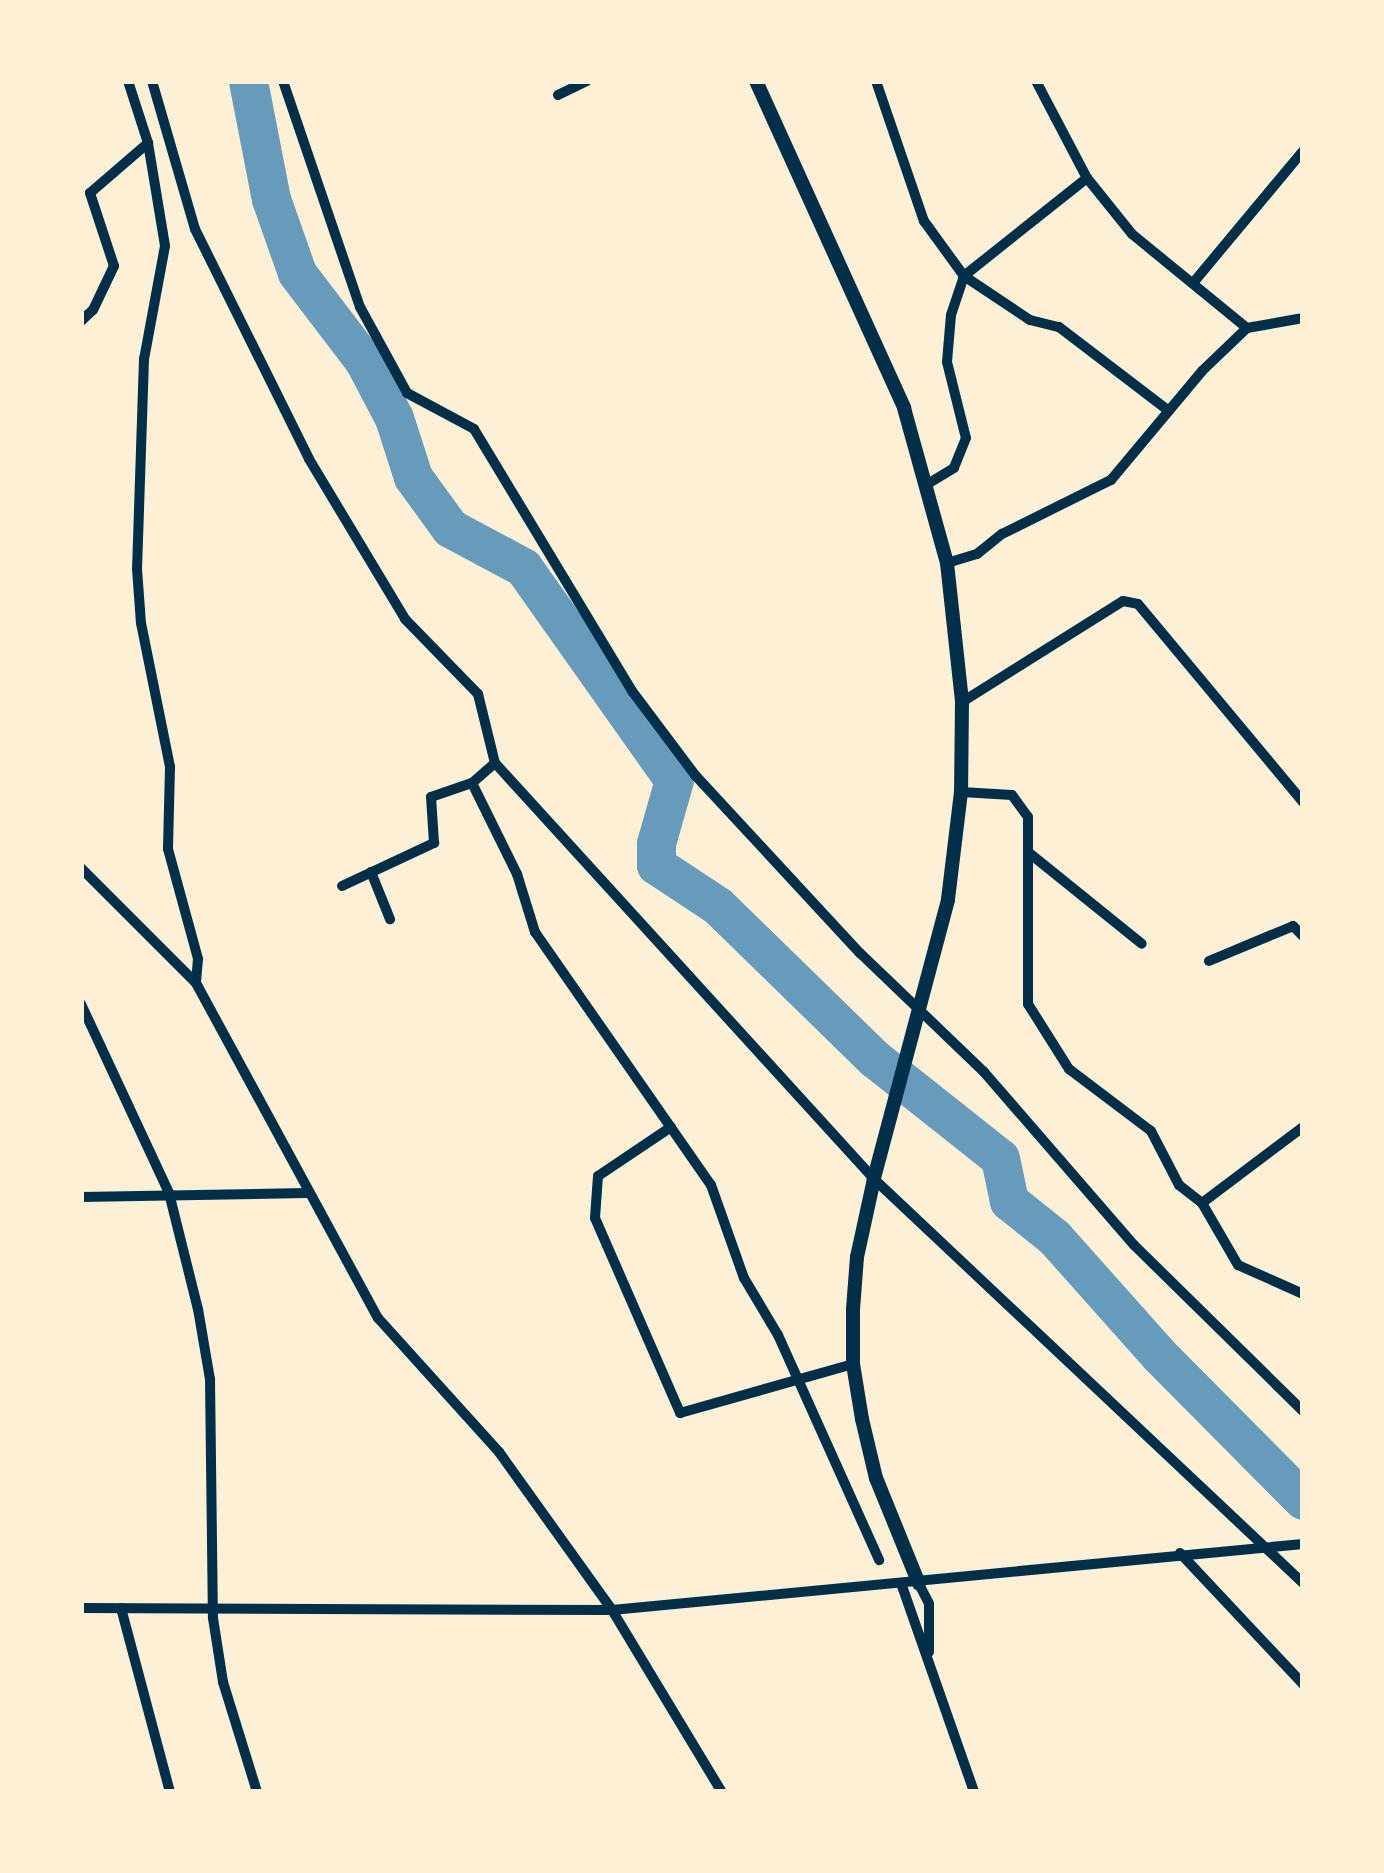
<!DOCTYPE html>
<html>
<head>
<meta charset="utf-8">
<style>
	body { margin:0 }
	#map { position:relative; width:1384px; height:1873px; overflow:hidden; background:#fdf0d5; font-family:"Fira Sans",sans-serif }
	div>[style] { position:absolute }
	.river>* { height:39px; margin:-19.5px; padding:0 19.5px; transform-origin:19.5px; border-radius:19.5px; background:#669bbc }
	.minor>* { height:10px; margin:-5px; padding:0 5px; transform-origin:5px; border-radius:5px; background:#003049 }
	.tertiary>* { height:14px; margin:-7px; padding:0 7px; transform-origin:7px; border-radius:7px; background:#003049 }
	span { translate:-50% -50%; white-space:nowrap; text-align:center; line-height:1.15; -webkit-text-stroke:10px #fdf0d5; paint-order:stroke }
	.frame { position:absolute; inset:0; border:84px solid #fdf0d5; pointer-events:none }
</style>
</head>
<body>
<div id="map">
	<div class="river">
		<i style="left:248px;top:81px;width:120px;rotate:79deg"></i>
		<i style="left:271px;top:199px;width:78px;rotate:70.6deg"></i>
		<i style="left:297px;top:273px;width:111px;rotate:52.7deg"></i>
		<i style="left:364px;top:361px;width:64px;rotate:62.2deg"></i>
		<i style="left:394px;top:418px;width:62px;rotate:72.1deg"></i>
		<i style="left:413px;top:477px;width:63px;rotate:54deg"></i>
		<i style="left:450px;top:528px;width:83px;rotate:28.1deg"></i>
		<i style="left:523px;top:567px;width:261px;rotate:54.7deg"></i>
		<i style="left:674px;top:780px;width:66px;rotate:105.9deg"></i>
		<i style="left:656px;top:843px;width:22px;rotate:90deg"></i>
		<i style="left:656px;top:865px;width:74px;rotate:33.5deg"></i>
		<i style="left:718px;top:906px;width:219px;rotate:44.3deg"></i>
		<i style="left:875px;top:1059px;width:159px;rotate:38.4deg"></i>
		<i style="left:1000px;top:1158px;width:44px;rotate:78.2deg"></i>
		<i style="left:1009px;top:1201px;width:58px;rotate:38.7deg"></i>
		<i style="left:1054px;top:1237px;width:158px;rotate:48.3deg"></i>
		<i style="left:1159px;top:1355px;width:204px;rotate:45.2deg"></i>
	</div>
	<div class="minor">
		<i style="left:128px;top:81px;width:65px;rotate:72.1deg"></i>
		<i style="left:148px;top:143px;width:104px;rotate:80.6deg"></i>
		<i style="left:165px;top:246px;width:115px;rotate:100.5deg"></i>
		<i style="left:144px;top:359px;width:210px;rotate:91.9deg"></i>
		<i style="left:137px;top:569px;width:54px;rotate:85.8deg"></i>
		<i style="left:141px;top:623px;width:147px;rotate:78.6deg"></i>
		<i style="left:170px;top:767px;width:82px;rotate:91.4deg"></i>
		<i style="left:168px;top:849px;width:114px;rotate:74.7deg"></i>
		<i style="left:198px;top:959px;width:24px;rotate:95deg"></i>
		<i style="left:152px;top:81px;width:154px;rotate:73.8deg"></i>
		<i style="left:195px;top:229px;width:257px;rotate:63.6deg"></i>
		<i style="left:309px;top:459px;width:187px;rotate:59deg"></i>
		<i style="left:405px;top:619px;width:105px;rotate:45.8deg"></i>
		<i style="left:478px;top:694px;width:71px;rotate:76.2deg"></i>
		<i style="left:495px;top:763px;width:563px;rotate:47.66deg"></i>
		<i style="left:874px;top:1179px;width:589px;rotate:43.28deg"></i>
		<i style="left:283px;top:81px;width:239px;rotate:71.2deg"></i>
		<i style="left:360px;top:307px;width:98px;rotate:61.3deg"></i>
		<i style="left:407px;top:393px;width:76px;rotate:28.2deg"></i>
		<i style="left:474px;top:429px;width:306px;rotate:58.9deg"></i>
		<i style="left:632px;top:691px;width:105px;rotate:53.1deg"></i>
		<i style="left:695px;top:775px;width:243px;rotate:47.2deg"></i>
		<i style="left:860px;top:953px;width:172px;rotate:43.8deg"></i>
		<i style="left:984px;top:1072px;width:229px;rotate:49.1deg"></i>
		<i style="left:1134px;top:1245px;width:237px;rotate:44.5deg"></i>
		<i style="left:876px;top:81px;width:148px;rotate:71.1deg"></i>
		<i style="left:924px;top:221px;width:68px;rotate:54deg"></i>
		<i style="left:964px;top:276px;width:41px;rotate:108.4deg"></i>
		<i style="left:951px;top:315px;width:47px;rotate:94.9deg"></i>
		<i style="left:947px;top:362px;width:78px;rotate:76deg"></i>
		<i style="left:966px;top:438px;width:32px;rotate:112deg"></i>
		<i style="left:954px;top:468px;width:29px;rotate:149deg"></i>
		<i style="left:1036px;top:81px;width:110px;rotate:62.3deg"></i>
		<i style="left:1087px;top:178px;width:72px;rotate:51.2deg"></i>
		<i style="left:1132px;top:234px;width:149px;rotate:39.3deg"></i>
		<i style="left:1247px;top:328px;width:57px;rotate:-10.1deg"></i>
		<i style="left:558px;top:95px;width:32px;rotate:-26deg"></i>
		<i style="left:1087px;top:178px;width:157px;rotate:141.5deg"></i>
		<i style="left:964px;top:276px;width:79px;rotate:33.7deg"></i>
		<i style="left:1030px;top:320px;width:30px;rotate:14deg"></i>
		<i style="left:1059px;top:327px;width:138px;rotate:37.4deg"></i>
		<i style="left:1193px;top:283px;width:172px;rotate:-50.2deg"></i>
		<i style="left:81px;top:321px;width:16px;rotate:-43deg"></i>
		<i style="left:93px;top:310px;width:49px;rotate:-64.5deg"></i>
		<i style="left:114px;top:266px;width:77px;rotate:-108.2deg"></i>
		<i style="left:90px;top:193px;width:77px;rotate:-40.8deg"></i>
		<i style="left:947px;top:563px;width:31px;rotate:-17deg"></i>
		<i style="left:977px;top:554px;width:32px;rotate:-39deg"></i>
		<i style="left:1002px;top:534px;width:122px;rotate:-26.4deg"></i>
		<i style="left:1111px;top:480px;width:142px;rotate:-50.1deg"></i>
		<i style="left:1202px;top:371px;width:62px;rotate:-43.7deg"></i>
		<i style="left:962px;top:702px;width:190px;rotate:-32.1deg"></i>
		<i style="left:1123px;top:601px;width:15px;rotate:11deg"></i>
		<i style="left:1138px;top:604px;width:258px;rotate:50.2deg"></i>
		<i style="left:495px;top:763px;width:30px;rotate:139deg"></i>
		<i style="left:472px;top:783px;width:102px;rotate:63.7deg"></i>
		<i style="left:517px;top:874px;width:61px;rotate:72.8deg"></i>
		<i style="left:535px;top:932px;width:308px;rotate:55.2deg"></i>
		<i style="left:711px;top:1185px;width:99px;rotate:70.5deg"></i>
		<i style="left:744px;top:1278px;width:66px;rotate:59.2deg"></i>
		<i style="left:778px;top:1335px;width:247px;rotate:65.8deg"></i>
		<i style="left:961px;top:792px;width:51px;rotate:3.4deg"></i>
		<i style="left:1012px;top:795px;width:27px;rotate:54deg"></i>
		<i style="left:1028px;top:817px;width:187px;rotate:90deg"></i>
		<i style="left:1028px;top:1004px;width:77px;rotate:57.8deg"></i>
		<i style="left:1069px;top:1069px;width:103px;rotate:37.1deg"></i>
		<i style="left:1151px;top:1131px;width:61px;rotate:62.6deg"></i>
		<i style="left:1179px;top:1185px;width:29px;rotate:38deg"></i>
		<i style="left:1202px;top:1203px;width:72px;rotate:59.9deg"></i>
		<i style="left:1238px;top:1265px;width:71px;rotate:24deg"></i>
		<i style="left:1028px;top:852px;width:146px;rotate:38.9deg"></i>
		<i style="left:81px;top:868px;width:163px;rotate:45deg"></i>
		<i style="left:196px;top:983px;width:381px;rotate:61.5deg"></i>
		<i style="left:378px;top:1318px;width:181px;rotate:47.9deg"></i>
		<i style="left:499px;top:1452px;width:194px;rotate:54.4deg"></i>
		<i style="left:612px;top:1610px;width:213px;rotate:58.9deg"></i>
		<i style="left:371px;top:872px;width:51px;rotate:68deg"></i>
		<i style="left:342px;top:886px;width:102px;rotate:-25.1deg"></i>
		<i style="left:434px;top:843px;width:46px;rotate:-93.7deg"></i>
		<i style="left:431px;top:797px;width:43px;rotate:-18.9deg"></i>
		<i style="left:1209px;top:961px;width:91px;rotate:-22.6deg"></i>
		<i style="left:1293px;top:926px;width:14px;rotate:45deg"></i>
		<i style="left:81px;top:1004px;width:208px;rotate:65deg"></i>
		<i style="left:169px;top:1193px;width:120px;rotate:76deg"></i>
		<i style="left:198px;top:1309px;width:71px;rotate:80.3deg"></i>
		<i style="left:210px;top:1379px;width:239px;rotate:89.3deg"></i>
		<i style="left:213px;top:1618px;width:65px;rotate:81.1deg"></i>
		<i style="left:223px;top:1682px;width:115px;rotate:72.8deg"></i>
		<i style="left:671px;top:1127px;width:88px;rotate:146.1deg"></i>
		<i style="left:598px;top:1176px;width:42px;rotate:94.1deg"></i>
		<i style="left:595px;top:1218px;width:213px;rotate:66.4deg"></i>
		<i style="left:680px;top:1413px;width:180px;rotate:-15.8deg"></i>
		<i style="left:81px;top:1197px;width:225px;rotate:-1deg"></i>
		<i style="left:1202px;top:1203px;width:126px;rotate:-37deg"></i>
		<i style="left:1180px;top:1553px;width:180px;rotate:46.8deg"></i>
		<i style="left:919px;top:1584px;width:22px;rotate:63deg"></i>
		<i style="left:929px;top:1604px;width:48px;rotate:90deg"></i>
		<i style="left:902px;top:1586px;width:218px;rotate:70.7deg"></i>
		<i style="left:81px;top:1608px;width:531px;rotate:0.22deg"></i>
		<i style="left:612px;top:1610px;width:694px;rotate:-5.46deg"></i>
		<i style="left:121px;top:1608px;width:190px;rotate:75.1deg"></i>
	</div>
	<div class="tertiary">
		<i style="left:756px;top:81px;width:359px;rotate:65.6deg"></i>
		<i style="left:904px;top:408px;width:161px;rotate:74.5deg"></i>
		<i style="left:947px;top:563px;width:140px;rotate:83.8deg"></i>
		<i style="left:962px;top:702px;width:90px;rotate:90.6deg"></i>
		<i style="left:961px;top:792px;width:109px;rotate:96.9deg"></i>
		<i style="left:948px;top:900px;width:289px;rotate:104.9deg"></i>
		<i style="left:874px;top:1179px;width:80px;rotate:102.3deg"></i>
		<i style="left:857px;top:1257px;width:52px;rotate:94.4deg"></i>
		<i style="left:853px;top:1309px;width:55px;rotate:90deg"></i>
		<i style="left:853px;top:1364px;width:56px;rotate:80.7deg"></i>
		<i style="left:862px;top:1419px;width:61px;rotate:76.7deg"></i>
		<i style="left:876px;top:1478px;width:114px;rotate:67.9deg"></i>
	</div>
	<div class="frame"></div>
</div>
</body>
</html>
